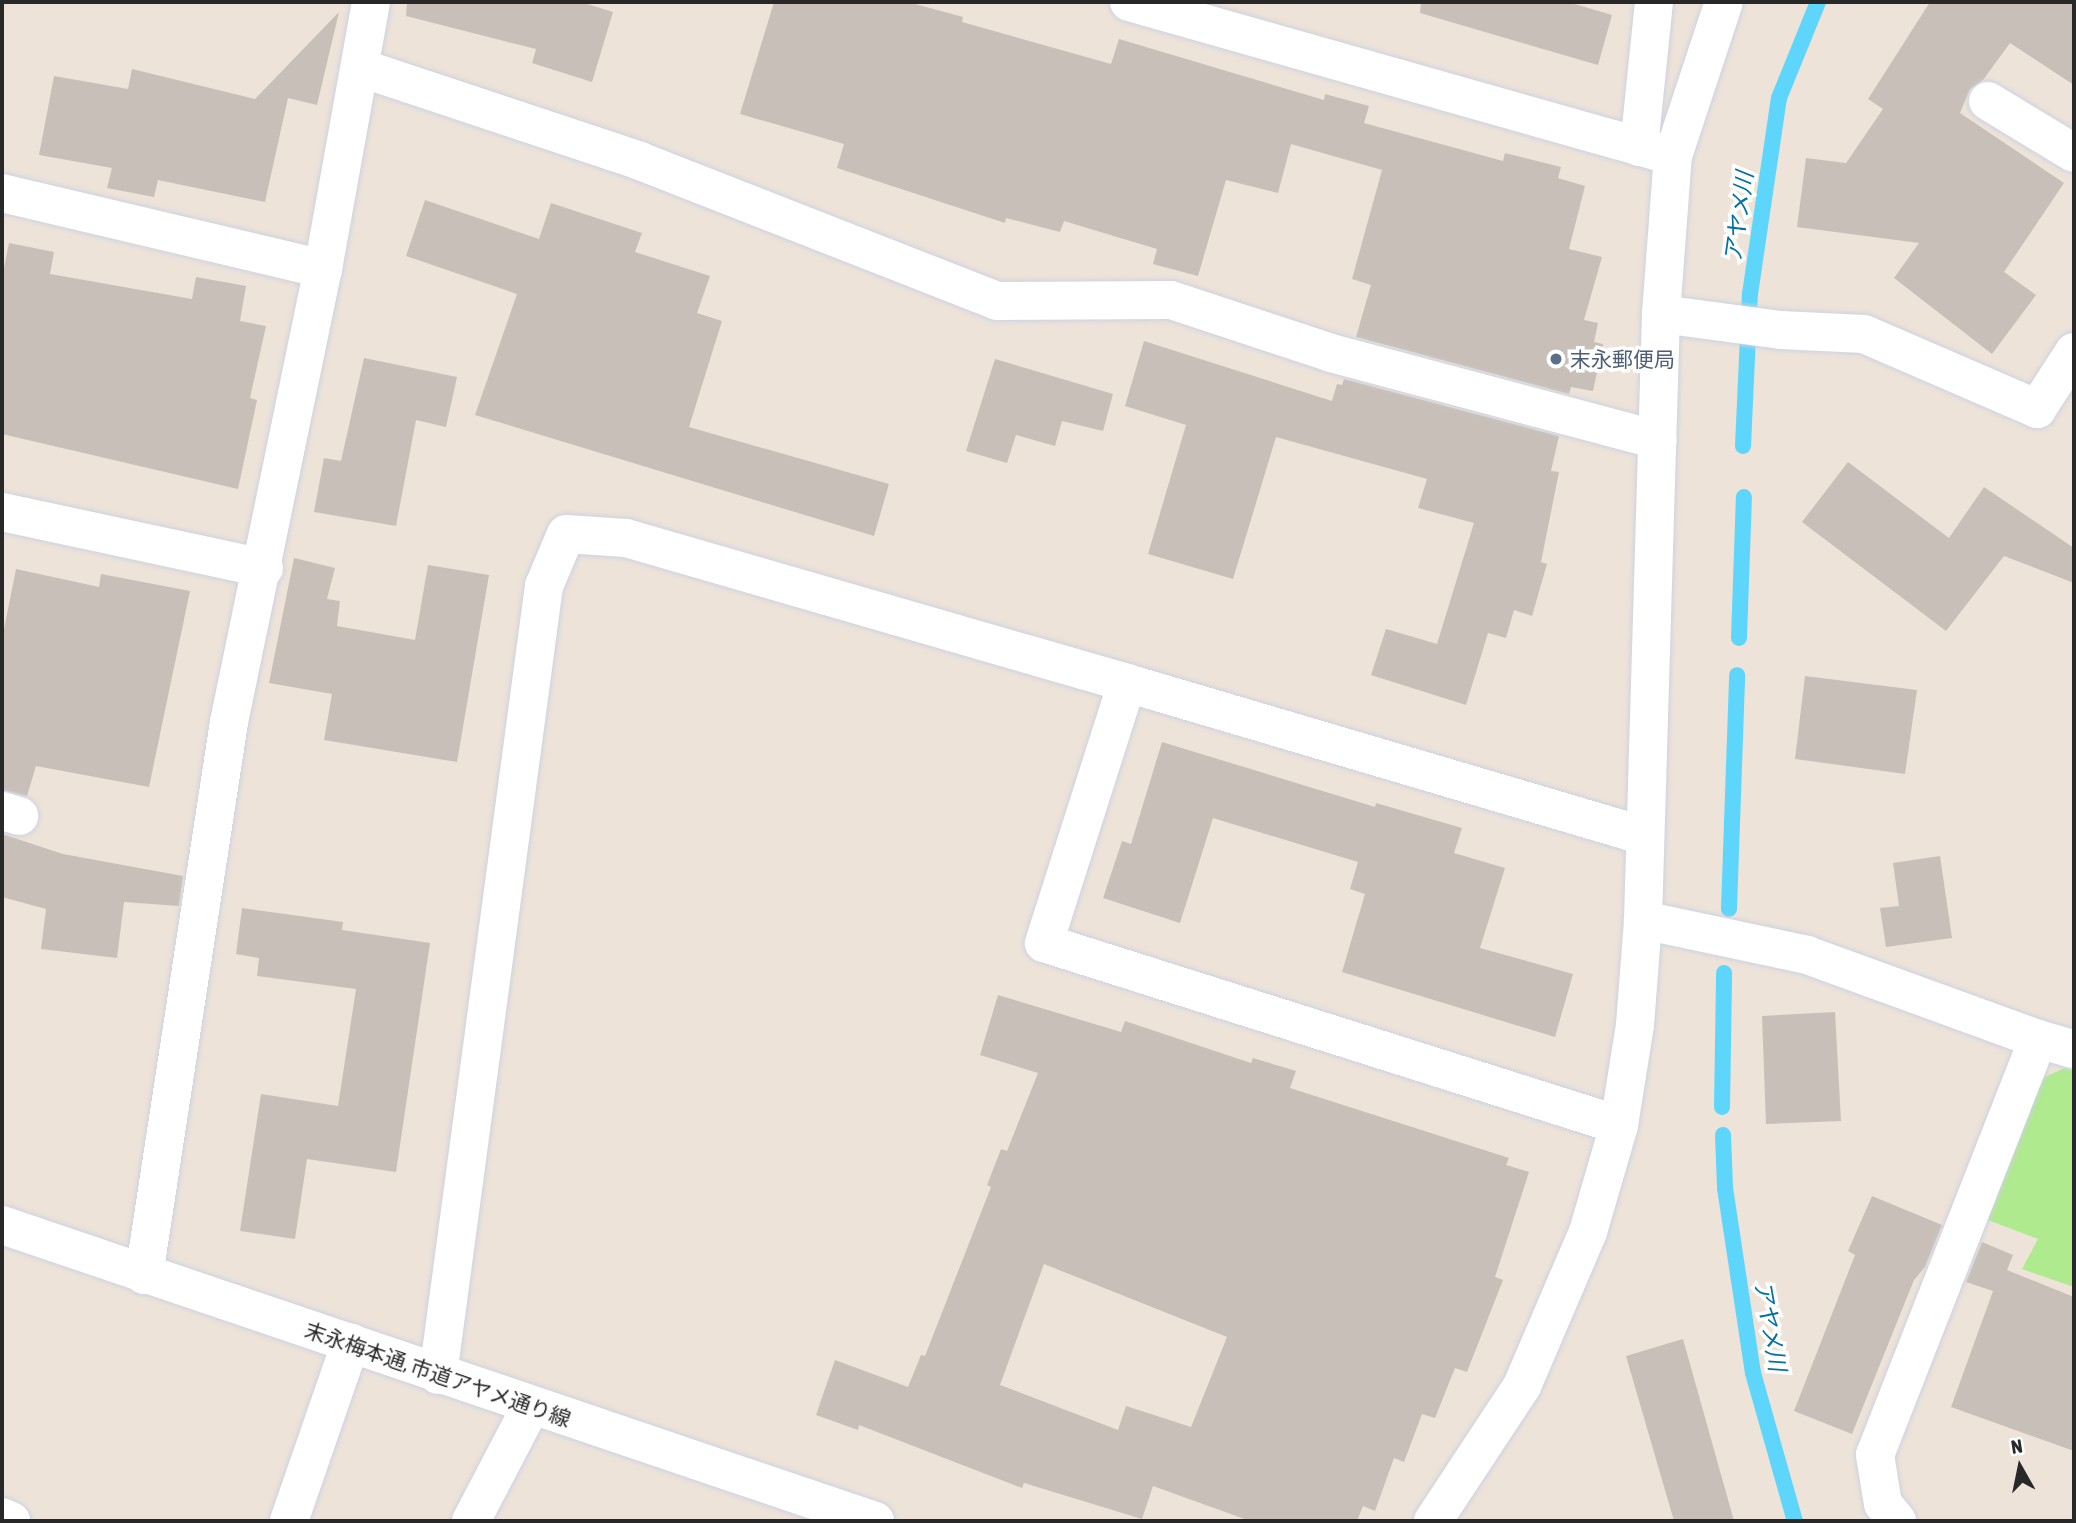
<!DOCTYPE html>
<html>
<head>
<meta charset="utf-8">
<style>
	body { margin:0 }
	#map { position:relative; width:2076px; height:1523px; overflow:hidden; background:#ede3d8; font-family:"Asap Condensed","Noto Sans JP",sans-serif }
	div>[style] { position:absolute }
	.green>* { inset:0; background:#afea8e }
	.stream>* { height:16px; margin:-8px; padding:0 8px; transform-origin:8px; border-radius:8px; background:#5ed5fb }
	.building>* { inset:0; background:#c8c0b8 }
	.roads { filter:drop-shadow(0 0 2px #cdd2e3) drop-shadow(0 0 2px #cdd2e3) }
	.minor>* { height:38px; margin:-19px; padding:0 19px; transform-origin:19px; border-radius:19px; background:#fff }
	.dots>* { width:19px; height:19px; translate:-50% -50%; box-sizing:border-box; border:4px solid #fff; border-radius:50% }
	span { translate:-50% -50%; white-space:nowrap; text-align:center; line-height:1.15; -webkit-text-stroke:7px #fff; paint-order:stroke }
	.service-label { font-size:21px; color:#4e5e75 }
	.left { translate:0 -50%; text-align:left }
	.street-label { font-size:21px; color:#282828 }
	.water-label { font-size:23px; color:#0070a5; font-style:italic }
	.frame { position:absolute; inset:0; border:4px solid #282828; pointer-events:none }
	.north { position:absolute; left:1985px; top:1432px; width:70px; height:70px; -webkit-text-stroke:5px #fff; paint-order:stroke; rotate:351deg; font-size:19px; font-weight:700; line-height:28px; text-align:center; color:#282828 }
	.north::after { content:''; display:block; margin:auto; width:24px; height:32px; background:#282828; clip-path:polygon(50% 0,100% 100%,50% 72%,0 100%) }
</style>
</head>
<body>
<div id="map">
	<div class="green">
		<i style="clip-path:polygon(2065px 1068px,2074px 1071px,2074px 1287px,2022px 1269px,2038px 1239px,1988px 1220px,2040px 1079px)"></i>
	</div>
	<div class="stream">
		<i style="left:1743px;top:446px;width:152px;rotate:-87.4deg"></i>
		<i style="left:1750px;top:294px;width:198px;rotate:-81.6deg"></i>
		<i style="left:1779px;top:98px;width:104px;rotate:-67.9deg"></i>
		<i style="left:1739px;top:638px;width:141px;rotate:-88deg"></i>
		<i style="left:1729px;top:909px;width:234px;rotate:-88deg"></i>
		<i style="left:1722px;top:1107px;width:134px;rotate:-89.1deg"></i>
		<i style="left:1723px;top:1135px;width:53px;rotate:87.8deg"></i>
		<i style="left:1725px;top:1188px;width:187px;rotate:81.4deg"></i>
		<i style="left:1753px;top:1373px;width:154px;rotate:74.2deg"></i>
	</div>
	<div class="building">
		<i style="clip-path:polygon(407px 2px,581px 2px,613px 12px,592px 82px,532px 63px,536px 49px,406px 16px)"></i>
		<i style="clip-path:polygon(774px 2px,908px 2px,963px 17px,962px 22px,1111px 64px,1119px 39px,1324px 100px,1325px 94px,1369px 106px,1364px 123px,1503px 161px,1505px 153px,1561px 167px,1558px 178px,1585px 186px,1569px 249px,1602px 257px,1584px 320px,1598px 323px,1594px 342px,1603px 344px,1593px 391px,1571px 387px,1569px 394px,1356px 337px,1371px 285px,1352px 279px,1382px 170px,1291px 144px,1278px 193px,1226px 180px,1198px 276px,1153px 264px,1157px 249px,1064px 221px,1060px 232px,1006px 218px,1005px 223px,837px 168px,844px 144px,740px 114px)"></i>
		<i style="clip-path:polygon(1421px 2px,1568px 2px,1612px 15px,1598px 65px,1420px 13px)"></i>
		<i style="clip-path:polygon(1930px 2px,2074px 2px,2074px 85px,2010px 43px,1983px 80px,1970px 89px,1960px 113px,2064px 183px,2004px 272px,2036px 295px,1992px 354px,1894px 278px,1919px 243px,1797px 227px,1806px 158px,1846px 163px,1883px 109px,1868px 99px)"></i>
		<i style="clip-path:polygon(339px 12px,317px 105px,288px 98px,265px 202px,158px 180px,154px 197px,107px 188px,112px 168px,39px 155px,54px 76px,128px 89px,132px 69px,255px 99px)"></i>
		<i style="clip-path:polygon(425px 200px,539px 239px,551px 203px,642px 233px,635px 252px,710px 276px,697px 313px,722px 321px,689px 427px,889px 484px,874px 536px,475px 415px,517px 294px,406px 256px)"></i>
		<i style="clip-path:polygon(9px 243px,54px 252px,50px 274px,192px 299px,196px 277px,246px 286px,240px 321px,266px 326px,250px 398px,257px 400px,238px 489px,2px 434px,2px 278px)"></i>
		<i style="clip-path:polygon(1144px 341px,1332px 401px,1337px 384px,1342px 385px,1344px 379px,1559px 436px,1551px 471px,1559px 472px,1541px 562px,1547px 564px,1532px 616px,1514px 610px,1506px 638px,1488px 633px,1466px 705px,1371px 675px,1386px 629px,1437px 644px,1474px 523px,1418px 508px,1427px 479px,1276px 437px,1233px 579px,1148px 554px,1186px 425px,1125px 406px)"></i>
		<i style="clip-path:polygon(364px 358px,457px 377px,446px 427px,416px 420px,396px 526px,314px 512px,324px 458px,341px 461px)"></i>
		<i style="clip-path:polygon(995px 359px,1113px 394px,1103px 431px,1062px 421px,1055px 446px,1016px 435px,1007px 463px,966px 451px)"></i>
		<i style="clip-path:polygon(1848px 462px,1949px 538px,1984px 487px,2074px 548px,2074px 583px,2004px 556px,1946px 631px,1802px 522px)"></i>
		<i style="clip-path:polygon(294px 558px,335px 568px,327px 599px,340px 601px,337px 626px,415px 640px,428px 565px,489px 575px,457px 762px,324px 740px,332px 694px,269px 683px)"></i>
		<i style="clip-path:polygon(16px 569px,99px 587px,101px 574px,190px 591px,149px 787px,36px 766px,27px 796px,2px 790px,2px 639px)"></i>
		<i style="clip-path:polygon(1805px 676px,1917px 690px,1905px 774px,1795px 759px)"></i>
		<i style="clip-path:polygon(1162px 742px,1375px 807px,1376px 803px,1462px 828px,1454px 853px,1505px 868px,1480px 948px,1573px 974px,1555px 1037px,1342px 972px,1365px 894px,1350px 889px,1358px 862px,1213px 818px,1180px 923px,1103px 898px,1122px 841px,1131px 844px)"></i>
		<i style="clip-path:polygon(2px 834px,63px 854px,183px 876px,179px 906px,124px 902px,117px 958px,41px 949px,46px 909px,2px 897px)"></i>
		<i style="clip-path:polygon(1940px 856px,1952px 938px,1886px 947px,1880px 908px,1899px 906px,1893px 863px)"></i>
		<i style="clip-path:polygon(242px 908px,343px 922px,342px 930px,430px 943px,396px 1172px,307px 1159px,295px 1239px,240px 1231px,261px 1094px,338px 1106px,356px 989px,257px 976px,259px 958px,236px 954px)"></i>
		<i style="clip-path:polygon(evenodd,998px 995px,1121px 1032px,1125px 1021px,1251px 1063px,1253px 1058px,1296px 1071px,1290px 1088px,1509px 1158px,1506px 1165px,1529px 1172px,1495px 1277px,1503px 1280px,1467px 1372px,1455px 1368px,1435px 1418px,1422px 1414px,1404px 1462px,1394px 1458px,1375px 1511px,1363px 1506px,1357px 1521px,1250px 1521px,1153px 1486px,1142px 1519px,1024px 1483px,1022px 1488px,859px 1425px,858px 1430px,816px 1415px,835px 1360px,908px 1387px,921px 1355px,925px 1356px,991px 1187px,987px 1185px,1001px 1149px,1007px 1151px,1038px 1073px,980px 1055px,998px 995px,1044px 1264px,1227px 1337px,1191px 1427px,1126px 1406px,1118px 1430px,1000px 1385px,1044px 1264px)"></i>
		<i style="clip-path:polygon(1835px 1012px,1841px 1121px,1766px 1124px,1762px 1016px)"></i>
		<i style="clip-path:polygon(1872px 1196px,1942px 1225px,1925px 1267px,1914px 1280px,1852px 1434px,1794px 1411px,1855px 1255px,1848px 1251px)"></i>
		<i style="clip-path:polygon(1982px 1242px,2013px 1255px,2007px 1270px,2074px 1297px,2074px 1451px,1951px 1407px,1993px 1291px,1966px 1282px)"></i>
		<i style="clip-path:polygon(1683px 1339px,1734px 1521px,1674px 1521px,1626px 1356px)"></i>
	</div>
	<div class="roads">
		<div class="minor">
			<i style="left:1129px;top:2px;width:565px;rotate:15.81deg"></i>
			<i style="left:361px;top:68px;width:294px;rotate:18.4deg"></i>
			<i style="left:640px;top:161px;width:383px;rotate:21.4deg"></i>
			<i style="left:997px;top:301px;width:174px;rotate:-0.3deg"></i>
			<i style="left:1171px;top:300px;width:169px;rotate:18.3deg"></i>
			<i style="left:1331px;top:353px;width:338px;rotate:14.9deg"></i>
			<i style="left:1988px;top:101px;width:100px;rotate:31.2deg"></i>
			<i style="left:1639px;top:147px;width:146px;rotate:-84.1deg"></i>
			<i style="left:2px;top:193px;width:330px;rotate:13.3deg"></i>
			<i style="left:1661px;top:314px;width:121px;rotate:7.6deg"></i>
			<i style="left:1781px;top:330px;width:83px;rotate:2.8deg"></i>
			<i style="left:1864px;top:334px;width:189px;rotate:23.4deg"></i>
			<i style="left:2037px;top:409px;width:68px;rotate:-57deg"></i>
			<i style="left:2px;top:512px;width:268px;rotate:12.1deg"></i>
			<i style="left:2px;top:811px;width:18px;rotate:16deg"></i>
			<i style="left:1643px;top:920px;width:168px;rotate:12deg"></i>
			<i style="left:1807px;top:955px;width:246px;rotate:20deg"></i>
			<i style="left:1619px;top:1125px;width:603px;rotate:-162.44deg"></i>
			<i style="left:1044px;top:943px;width:273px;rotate:-72.3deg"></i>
			<i style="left:1127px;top:683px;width:540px;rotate:16.46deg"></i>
			<i style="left:2px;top:1225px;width:922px;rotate:18.73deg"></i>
			<i style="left:144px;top:1275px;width:559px;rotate:-81.26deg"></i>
			<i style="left:229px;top:722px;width:463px;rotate:-78.3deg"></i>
			<i style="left:323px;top:269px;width:271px;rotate:-79.8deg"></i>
			<i style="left:438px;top:1375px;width:796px;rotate:-82.35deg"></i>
			<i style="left:544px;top:586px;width:56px;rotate:-67.1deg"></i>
			<i style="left:566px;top:534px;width:60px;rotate:3.8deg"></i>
			<i style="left:626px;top:538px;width:522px;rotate:16.14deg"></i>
			<i style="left:2px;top:1517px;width:10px;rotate:24deg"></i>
			<i style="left:289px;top:1521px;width:189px;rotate:-70.9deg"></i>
			<i style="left:471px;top:1521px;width:127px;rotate:-62.4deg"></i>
			<i style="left:1433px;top:1521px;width:162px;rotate:-56.6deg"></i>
			<i style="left:1522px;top:1386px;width:168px;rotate:-66.8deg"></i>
			<i style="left:1588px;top:1232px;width:111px;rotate:-73.8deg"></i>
			<i style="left:1619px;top:1125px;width:101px;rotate:-80.9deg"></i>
			<i style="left:1635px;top:1025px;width:105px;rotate:-85.6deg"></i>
			<i style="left:1643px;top:920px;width:606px;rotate:-88.3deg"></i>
			<i style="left:1661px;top:314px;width:158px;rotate:-85.7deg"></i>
			<i style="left:1673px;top:156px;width:162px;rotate:-71.7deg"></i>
			<i style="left:1897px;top:1521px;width:22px;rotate:-129deg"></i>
			<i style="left:1883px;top:1504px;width:50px;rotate:-99.3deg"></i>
			<i style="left:1875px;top:1455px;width:447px;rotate:-68.6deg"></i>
			<i style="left:2038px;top:1039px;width:37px;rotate:16deg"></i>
		</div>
	</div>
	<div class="dots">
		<i style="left:1556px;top:359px;background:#5c6f8a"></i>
	</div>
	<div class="service-label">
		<span class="left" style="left:1570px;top:359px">末永郵便局</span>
	</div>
	<div class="street-label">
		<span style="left:438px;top:1374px;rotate:19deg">末永梅本通, 市道アヤメ通り線</span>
	</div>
	<div class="water-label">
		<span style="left:1739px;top:217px;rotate:-82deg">アヤメ川</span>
		<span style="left:1770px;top:1326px;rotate:80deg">アヤメ川</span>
	</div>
	<div class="frame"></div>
	<div class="north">N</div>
</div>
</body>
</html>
